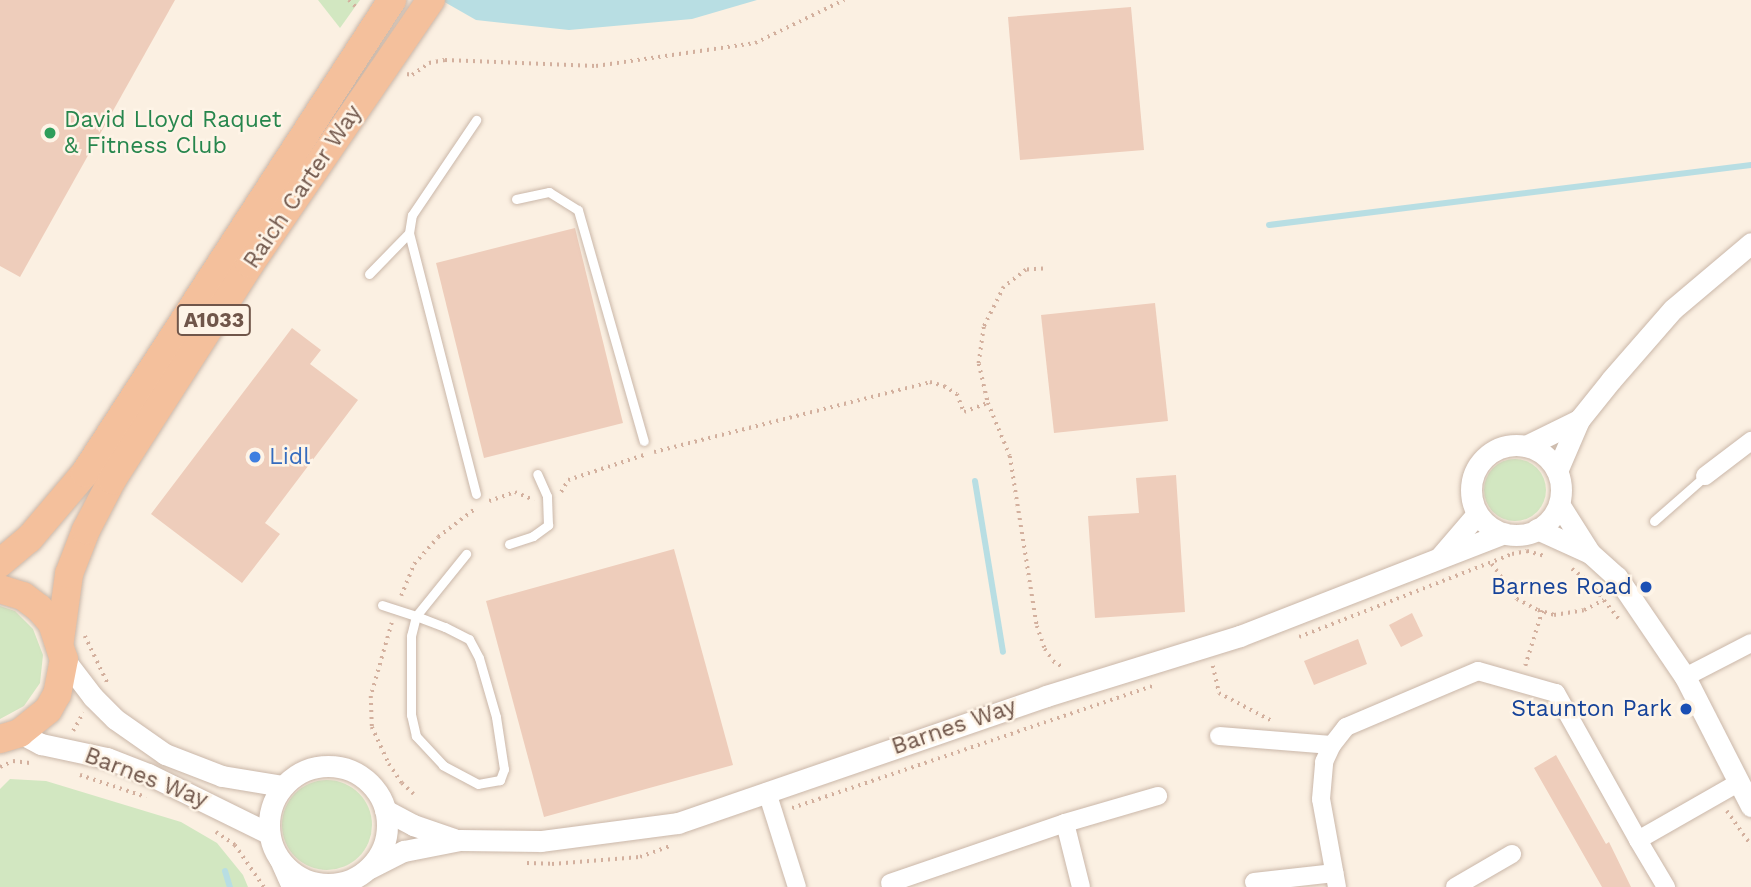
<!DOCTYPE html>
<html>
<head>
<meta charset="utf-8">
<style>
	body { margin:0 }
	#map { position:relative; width:1751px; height:887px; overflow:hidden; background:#fbf0e2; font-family:"Work Sans",sans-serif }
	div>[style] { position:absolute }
	.green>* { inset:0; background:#d2e7c1 }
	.round { border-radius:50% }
	.water>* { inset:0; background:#b8dee3 }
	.stream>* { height:6px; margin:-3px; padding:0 3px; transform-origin:3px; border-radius:3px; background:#b8dee3 }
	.building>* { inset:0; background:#eecdbb }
	.path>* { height:3.5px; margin-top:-1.75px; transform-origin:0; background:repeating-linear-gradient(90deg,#d3b09e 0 2px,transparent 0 7px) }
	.roads { filter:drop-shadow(0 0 2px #cab7a9) drop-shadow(0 0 2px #cab7a9) }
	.service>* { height:9px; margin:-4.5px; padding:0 4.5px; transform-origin:4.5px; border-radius:4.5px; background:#fff }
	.minor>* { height:18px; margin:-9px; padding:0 9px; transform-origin:9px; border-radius:9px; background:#fff }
	.tertiary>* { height:21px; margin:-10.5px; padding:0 10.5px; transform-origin:10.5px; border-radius:10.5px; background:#fff }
	.tertiary>.ring { margin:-10.5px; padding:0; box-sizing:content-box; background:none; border:21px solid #fff; border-radius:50% }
	.trunk>* { height:28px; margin:-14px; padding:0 14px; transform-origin:14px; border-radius:14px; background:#f4c09c }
	.dots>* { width:19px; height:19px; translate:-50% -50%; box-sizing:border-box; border:4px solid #fef4e7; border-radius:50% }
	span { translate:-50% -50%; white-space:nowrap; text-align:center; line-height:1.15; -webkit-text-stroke:5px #fef4e7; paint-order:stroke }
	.shield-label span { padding:2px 5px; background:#fef4e7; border:2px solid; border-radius:5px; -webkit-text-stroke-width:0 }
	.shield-label { font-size:21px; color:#70564a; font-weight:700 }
	.leisure-label { font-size:23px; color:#27864d }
	.left { translate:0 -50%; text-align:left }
	.street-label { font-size:23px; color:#70564a }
	.shop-label { font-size:23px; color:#366cbe }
	.transit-label { font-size:23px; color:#164399 }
	.right { translate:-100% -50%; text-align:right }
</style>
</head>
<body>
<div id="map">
	<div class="green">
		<i style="clip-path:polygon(318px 0,360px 0,340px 28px)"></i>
		<i class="round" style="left:1484px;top:459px;width:62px;height:62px"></i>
		<i style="clip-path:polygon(0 606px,15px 611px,33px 629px,43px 655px,40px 683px,24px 706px,0 719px)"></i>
		<i style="clip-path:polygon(10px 779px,46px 781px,181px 822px,217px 843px,243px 875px,248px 887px,0 887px,0 789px)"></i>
		<i class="round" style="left:282px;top:780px;width:90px;height:90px"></i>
	</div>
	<div class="water">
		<i style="clip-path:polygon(441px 0,757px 0,692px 19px,569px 30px,476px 20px)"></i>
	</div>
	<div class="stream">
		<i style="left:1269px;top:225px;width:486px;rotate:-7.1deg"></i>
		<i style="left:975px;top:481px;width:173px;rotate:80.7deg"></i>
		<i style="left:225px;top:871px;width:17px;rotate:73deg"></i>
	</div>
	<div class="building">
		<i style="clip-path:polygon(0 0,175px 0,20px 277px,0 266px)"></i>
		<i style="clip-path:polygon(1131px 7px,1144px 150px,1020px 160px,1008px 17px)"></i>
		<i style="clip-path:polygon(575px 228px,623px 423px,484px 458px,436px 263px)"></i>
		<i style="clip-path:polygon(1155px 303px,1168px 421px,1054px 433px,1041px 315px)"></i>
		<i style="clip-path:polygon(292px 328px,321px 350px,310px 364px,358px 400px,265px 523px,280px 534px,242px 583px,151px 514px)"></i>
		<i style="clip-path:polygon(1176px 475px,1185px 612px,1095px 618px,1088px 516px,1139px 513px,1136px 478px)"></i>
		<i style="clip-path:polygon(674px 549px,733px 765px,544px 817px,486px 601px)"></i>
		<i style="clip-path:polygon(1412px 613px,1423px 636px,1401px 647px,1389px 625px)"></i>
		<i style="clip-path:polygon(1358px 639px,1367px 664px,1314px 685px,1304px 661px)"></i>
		<i style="clip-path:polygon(1556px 755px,1606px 844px,1609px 842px,1631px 887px,1602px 887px,1534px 768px)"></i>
	</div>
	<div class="path">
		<i style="left:349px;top:0;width:13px;rotate:45deg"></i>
		<i style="left:407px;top:74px;width:5px;rotate:11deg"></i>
		<i style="left:412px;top:75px;width:21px;rotate:-35deg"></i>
		<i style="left:429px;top:63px;width:16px;rotate:-11deg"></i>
		<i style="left:445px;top:60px;width:151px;rotate:2.3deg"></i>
		<i style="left:596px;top:66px;width:161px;rotate:-8.2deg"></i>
		<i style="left:755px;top:43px;width:99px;rotate:-25.8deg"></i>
		<i style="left:1043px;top:269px;width:17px;rotate:177deg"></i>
		<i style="left:1026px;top:270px;width:28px;rotate:142deg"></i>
		<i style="left:1004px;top:287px;width:45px;rotate:116.6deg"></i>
		<i style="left:984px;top:327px;width:37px;rotate:98deg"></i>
		<i style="left:979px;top:364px;width:40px;rotate:77deg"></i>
		<i style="left:988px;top:403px;width:57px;rotate:67.5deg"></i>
		<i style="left:1010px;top:456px;width:172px;rotate:81deg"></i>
		<i style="left:1037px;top:626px;width:24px;rotate:71deg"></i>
		<i style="left:1045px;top:649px;width:14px;rotate:56deg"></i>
		<i style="left:1053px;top:661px;width:13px;rotate:32deg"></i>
		<i style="left:654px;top:452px;width:285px;rotate:-14.2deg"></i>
		<i style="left:930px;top:382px;width:15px;rotate:16deg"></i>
		<i style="left:944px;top:386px;width:15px;rotate:32deg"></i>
		<i style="left:957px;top:394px;width:19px;rotate:69deg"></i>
		<i style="left:964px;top:412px;width:26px;rotate:-21deg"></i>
		<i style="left:561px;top:492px;width:14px;rotate:-60deg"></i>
		<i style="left:568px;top:480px;width:80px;rotate:-18.2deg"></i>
		<i style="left:489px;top:501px;width:28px;rotate:-19deg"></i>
		<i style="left:515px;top:492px;width:21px;rotate:23deg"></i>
		<i style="left:1492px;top:564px;width:43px;rotate:54.5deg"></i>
		<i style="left:1517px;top:599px;width:24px;rotate:28deg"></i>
		<i style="left:1538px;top:610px;width:17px;rotate:17deg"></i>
		<i style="left:1554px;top:615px;width:30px;rotate:-9deg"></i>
		<i style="left:1584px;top:610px;width:22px;rotate:-27deg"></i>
		<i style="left:1572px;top:569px;width:17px;rotate:36deg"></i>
		<i style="left:1591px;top:584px;width:45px;rotate:51.3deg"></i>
		<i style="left:401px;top:596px;width:35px;rotate:-68deg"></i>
		<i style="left:414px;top:564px;width:36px;rotate:-48deg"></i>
		<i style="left:438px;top:537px;width:48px;rotate:-37.3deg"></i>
		<i style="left:392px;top:623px;width:76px;rotate:106deg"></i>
		<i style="left:371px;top:696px;width:31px;rotate:88deg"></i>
		<i style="left:372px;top:727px;width:41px;rotate:65.3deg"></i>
		<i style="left:389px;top:764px;width:23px;rotate:56deg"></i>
		<i style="left:402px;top:783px;width:16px;rotate:43deg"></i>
		<i style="left:85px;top:636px;width:53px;rotate:64.4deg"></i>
		<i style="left:1299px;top:637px;width:229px;rotate:-21.3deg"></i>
		<i style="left:1512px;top:554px;width:15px;rotate:-11deg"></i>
		<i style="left:1527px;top:551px;width:18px;rotate:16deg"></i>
		<i style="left:1213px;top:666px;width:28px;rotate:77deg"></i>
		<i style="left:1219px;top:693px;width:62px;rotate:27.8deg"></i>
		<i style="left:1525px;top:666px;width:58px;rotate:-72.8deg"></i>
		<i style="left:73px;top:731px;width:21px;rotate:-61deg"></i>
		<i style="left:0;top:767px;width:14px;rotate:-25deg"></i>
		<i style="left:13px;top:761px;width:17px;rotate:7deg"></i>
		<i style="left:80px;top:775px;width:70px;rotate:18.4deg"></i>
		<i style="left:792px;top:808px;width:381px;rotate:-18.7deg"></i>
		<i style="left:1727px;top:811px;width:42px;rotate:54.8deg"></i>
		<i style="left:216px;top:832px;width:23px;rotate:34deg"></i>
		<i style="left:235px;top:845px;width:51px;rotate:55.4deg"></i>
		<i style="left:527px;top:863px;width:25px;rotate:2deg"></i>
		<i style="left:552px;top:864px;width:88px;rotate:-4.5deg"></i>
		<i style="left:640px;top:857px;width:33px;rotate:-20deg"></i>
	</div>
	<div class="roads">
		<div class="service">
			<i style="left:516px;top:199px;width:34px;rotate:-12deg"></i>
			<i style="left:549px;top:192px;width:34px;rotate:32deg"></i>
			<i style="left:578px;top:210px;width:240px;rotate:74.1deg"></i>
			<i style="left:369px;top:274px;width:57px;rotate:-45.7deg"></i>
			<i style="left:476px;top:494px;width:269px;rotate:-104.4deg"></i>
			<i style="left:409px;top:233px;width:18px;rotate:-81deg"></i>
			<i style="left:412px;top:215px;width:115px;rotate:-56deg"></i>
			<i style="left:1654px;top:521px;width:68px;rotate:-41.4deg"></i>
			<i style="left:509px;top:544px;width:25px;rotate:-18deg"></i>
			<i style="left:533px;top:536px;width:19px;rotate:-36deg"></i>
			<i style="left:548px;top:525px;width:29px;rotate:-92deg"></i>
			<i style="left:547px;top:496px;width:24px;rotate:-114deg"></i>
			<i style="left:382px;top:605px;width:36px;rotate:18deg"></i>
			<i style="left:416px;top:616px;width:31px;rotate:21deg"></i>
			<i style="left:445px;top:627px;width:27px;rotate:27deg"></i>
			<i style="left:469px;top:639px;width:21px;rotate:62deg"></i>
			<i style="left:479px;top:658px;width:61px;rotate:73.9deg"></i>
			<i style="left:496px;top:717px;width:53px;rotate:81.3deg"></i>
			<i style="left:504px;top:769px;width:12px;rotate:110deg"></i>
			<i style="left:500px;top:780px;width:22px;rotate:170deg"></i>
			<i style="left:478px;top:784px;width:40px;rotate:-152deg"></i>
			<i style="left:443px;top:765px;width:40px;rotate:-133deg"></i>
			<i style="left:416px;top:736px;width:22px;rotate:-103deg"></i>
			<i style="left:411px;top:715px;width:79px;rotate:-90deg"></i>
			<i style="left:411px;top:636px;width:21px;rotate:-76deg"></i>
			<i style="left:416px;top:616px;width:80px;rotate:-51.1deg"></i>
		</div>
		<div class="minor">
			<i style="left:1705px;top:476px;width:58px;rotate:-37.3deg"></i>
			<i style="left:1685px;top:677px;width:74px;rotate:-27.3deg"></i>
			<i style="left:1219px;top:736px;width:113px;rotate:4.6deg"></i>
			<i style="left:767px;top:792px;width:100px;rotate:72.5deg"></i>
			<i style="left:1065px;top:823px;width:97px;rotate:-16.2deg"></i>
			<i style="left:1638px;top:840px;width:55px;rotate:59.2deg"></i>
			<i style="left:278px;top:858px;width:32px;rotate:66deg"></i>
			<i style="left:1254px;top:882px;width:81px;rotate:-6.4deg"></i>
			<i style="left:890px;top:883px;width:185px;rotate:-18.9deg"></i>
			<i style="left:1065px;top:823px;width:66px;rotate:76deg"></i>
			<i style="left:337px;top:887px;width:4px;rotate:-56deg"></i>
			<i style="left:1337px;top:887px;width:89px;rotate:-100.3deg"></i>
			<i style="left:1321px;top:799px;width:37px;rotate:-85deg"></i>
			<i style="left:1324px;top:762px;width:19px;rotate:-65deg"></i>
			<i style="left:1332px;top:745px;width:23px;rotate:-52deg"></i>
			<i style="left:1346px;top:727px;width:143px;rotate:-23deg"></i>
			<i style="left:1478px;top:671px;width:81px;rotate:15.8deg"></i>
			<i style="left:1556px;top:693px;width:168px;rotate:60.8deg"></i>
			<i style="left:1638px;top:840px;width:115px;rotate:-29.7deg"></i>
			<i style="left:1455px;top:887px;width:66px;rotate:-30.1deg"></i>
		</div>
		<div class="tertiary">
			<i class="ring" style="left:1471px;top:445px;width:69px;height:69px"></i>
			<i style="left:1526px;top:446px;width:59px;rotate:-26.1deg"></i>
			<i style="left:1557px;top:471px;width:56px;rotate:-66.7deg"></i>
			<i style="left:1579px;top:420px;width:51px;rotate:-51.3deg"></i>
			<i style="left:1611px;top:380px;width:94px;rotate:-48.9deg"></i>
			<i style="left:1673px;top:309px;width:102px;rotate:-40.2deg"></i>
			<i style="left:1559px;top:504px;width:58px;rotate:57.7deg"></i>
			<i style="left:1590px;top:553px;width:36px;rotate:42deg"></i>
			<i style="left:1617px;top:577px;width:121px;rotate:55.8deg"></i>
			<i style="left:1685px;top:677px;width:145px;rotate:62.9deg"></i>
			<i style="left:1537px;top:529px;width:58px;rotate:24.4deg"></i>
			<i style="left:1440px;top:557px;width:57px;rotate:-49.3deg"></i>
			<i style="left:64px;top:659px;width:48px;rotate:52.7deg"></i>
			<i style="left:93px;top:697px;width:31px;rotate:45deg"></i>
			<i style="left:115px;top:719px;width:61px;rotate:35deg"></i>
			<i style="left:165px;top:754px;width:61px;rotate:21.1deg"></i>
			<i style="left:222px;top:776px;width:62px;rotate:9.3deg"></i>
			<i style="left:20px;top:733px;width:24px;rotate:28deg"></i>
			<i style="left:41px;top:744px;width:67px;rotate:12deg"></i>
			<i style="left:107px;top:758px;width:44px;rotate:21.3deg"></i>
			<i style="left:148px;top:774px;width:134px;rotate:26.2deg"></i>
			<i class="ring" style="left:269px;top:766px;width:97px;height:97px"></i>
			<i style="left:385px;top:810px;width:32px;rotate:28deg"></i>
			<i style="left:413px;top:825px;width:43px;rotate:18.9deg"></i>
			<i style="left:370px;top:868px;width:38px;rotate:-27deg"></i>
			<i style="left:404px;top:851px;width:57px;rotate:-11.1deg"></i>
			<i style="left:460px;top:840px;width:81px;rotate:0.7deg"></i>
			<i style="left:541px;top:841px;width:138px;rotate:-7.5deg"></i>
			<i style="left:678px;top:823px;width:389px;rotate:-19deg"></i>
			<i style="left:1046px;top:696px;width:203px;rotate:-17.2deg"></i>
			<i style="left:1240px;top:636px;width:283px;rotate:-21.3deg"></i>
		</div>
		<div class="trunk">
			<i style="left:0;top:563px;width:38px;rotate:-40deg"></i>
			<i style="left:29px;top:539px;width:87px;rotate:-49.7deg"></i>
			<i style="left:85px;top:473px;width:564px;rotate:-57.01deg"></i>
			<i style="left:0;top:589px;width:24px;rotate:17deg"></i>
			<i style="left:23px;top:596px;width:20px;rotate:37deg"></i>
			<i style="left:39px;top:608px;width:20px;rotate:49deg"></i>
			<i style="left:52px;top:623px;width:38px;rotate:72deg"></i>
			<i style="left:64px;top:659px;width:36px;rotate:101deg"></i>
			<i style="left:57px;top:694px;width:18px;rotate:119deg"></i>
			<i style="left:48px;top:710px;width:36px;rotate:141deg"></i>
			<i style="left:20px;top:733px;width:21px;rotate:163deg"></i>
			<i style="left:60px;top:640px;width:67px;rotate:-82.2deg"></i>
			<i style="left:69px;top:574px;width:47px;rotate:-68.9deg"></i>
			<i style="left:86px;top:530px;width:56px;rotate:-62.5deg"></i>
			<i style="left:112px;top:480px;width:256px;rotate:-57.4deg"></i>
			<i style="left:250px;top:264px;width:320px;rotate:-55.6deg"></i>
		</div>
	</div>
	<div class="dots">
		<i style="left:50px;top:133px;background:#2e9e5b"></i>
		<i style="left:255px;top:457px;background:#3f7fe0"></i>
		<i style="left:1646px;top:587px;background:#1a4fb4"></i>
		<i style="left:1686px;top:709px;background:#1a4fb4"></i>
	</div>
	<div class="shield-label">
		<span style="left:214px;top:320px">A1033</span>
	</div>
	<div class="leisure-label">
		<span class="left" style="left:64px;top:133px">David Lloyd Raquet<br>&amp; Fitness Club</span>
	</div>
	<div class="street-label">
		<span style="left:303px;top:187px;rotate:-56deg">Raich Carter Way</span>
		<span style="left:954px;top:727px;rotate:-19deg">Barnes Way</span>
		<span style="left:146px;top:778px;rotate:21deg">Barnes Way</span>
	</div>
	<div class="shop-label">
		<span class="left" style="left:269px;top:457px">Lidl</span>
	</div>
	<div class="transit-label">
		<span class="right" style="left:1632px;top:587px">Barnes Road</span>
		<span class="right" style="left:1672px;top:709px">Staunton Park</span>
	</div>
</div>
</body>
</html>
